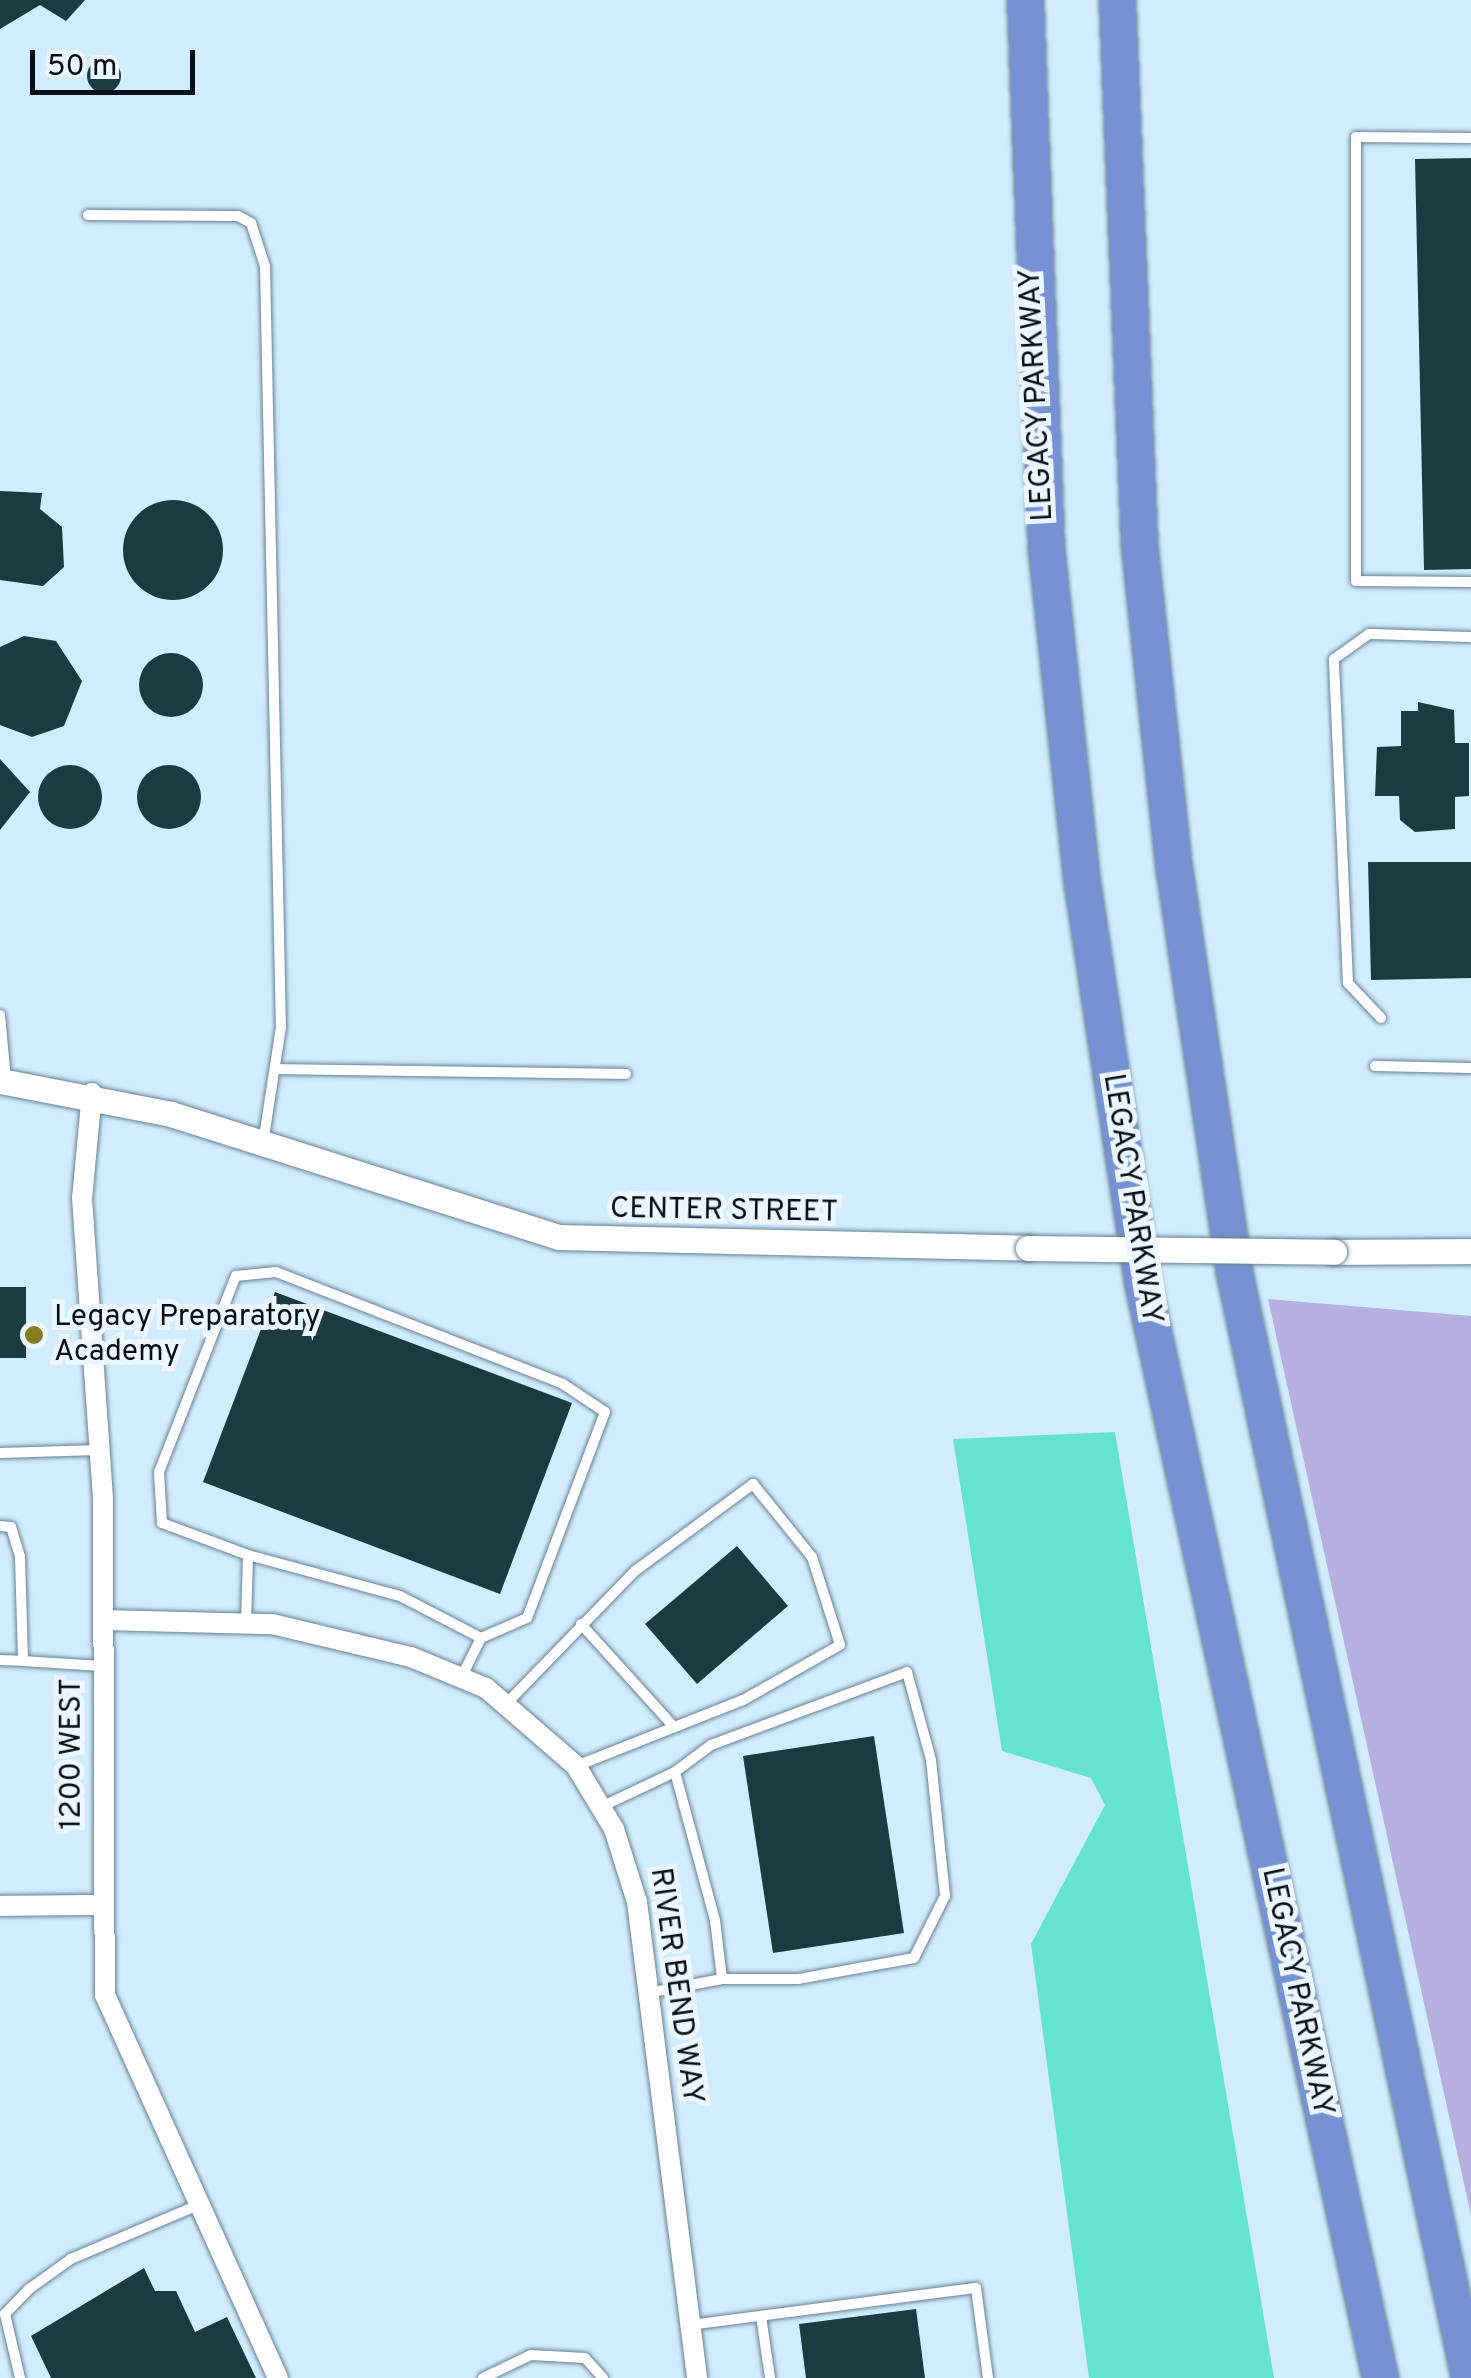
<!DOCTYPE html>
<html>
<head>
<meta charset="utf-8">
<style>
	body { margin:0 }
	#map { position:relative; width:1471px; height:2378px; overflow:hidden; background:#d1ecff; font-family:Overpass,sans-serif }
	div>[style] { position:absolute }
	.green>* { inset:0; background:#b8afe1 }
	.water>* { inset:0; background:#64e3d4 }
	.building>* { inset:0; background:#1c3b41 }
	.round { border-radius:50% }
	.roads { filter:drop-shadow(0 0 2px #698192) drop-shadow(0 0 2px #698192) }
	.service>* { height:10px; margin:-5px; padding:0 5px; transform-origin:5px; border-radius:5px; background:#fff }
	.minor>* { height:20px; margin:-10px; padding:0 10px; transform-origin:10px; border-radius:10px; background:#fff }
	.tertiary>* { height:25px; margin:-12.5px; padding:0 12.5px; transform-origin:12.5px; border-radius:12.5px; background:#fff }
	.motorway>* { height:35px; margin:-17.5px; padding:0 17.5px; transform-origin:17.5px; border-radius:17.5px; background:#7692d4 }
	.bridges { filter:drop-shadow(0 0 2px #698192) drop-shadow(0 0 2px #698192) }
	.tertiary-bridge>* { height:25px; margin:-12.5px; padding:0 12.5px; transform-origin:12.5px; border-radius:12.5px; background:#fff }
	.dots>* { width:28px; height:28px; translate:-50% -50%; box-sizing:border-box; border:5px solid #ecf6fe; border-radius:50% }
	span { translate:-50% -50%; white-space:nowrap; text-align:center; line-height:1.15; -webkit-text-stroke:10px #ecf6fe; paint-order:stroke }
	.street-label { font-size:30px; color:#060f15 }
	.poi-label { font-size:30px; color:#060f15 }
	.left { translate:0 -50%; text-align:left }
	.scale { position:absolute; left:30px; top:50px; width:165px; height:45px; box-sizing:border-box; border:5px solid #060f15; border-top:0; padding-left:12px; font-size:30px; line-height:35px; white-space:nowrap; color:#060f15; -webkit-text-stroke:8px #ecf6fe; paint-order:stroke }
</style>
</head>
<body>
<div id="map">
	<div class="green">
		<i style="clip-path:polygon(1268px 1299px,1471px 1316px,1471px 2215px)"></i>
	</div>
	<div class="water">
		<i style="clip-path:polygon(1115px 1432px,1274px 2378px,1089px 2378px,1031px 1944px,1105px 1805px,1091px 1778px,1002px 1751px,953px 1439px)"></i>
	</div>
	<div class="building">
		<i style="clip-path:polygon(0 0,85px 0,66px 21px,40px 5px,0 29px)"></i>
		<i class="round" style="left:87px;top:59px;width:34px;height:34px"></i>
		<i style="clip-path:polygon(1471px 158px,1471px 569px,1424px 570px,1415px 159px)"></i>
		<i style="clip-path:polygon(0 491px,42px 493px,40px 509px,62px 527px,64px 567px,43px 586px,0 580px)"></i>
		<i class="round" style="left:123px;top:500px;width:100px;height:100px"></i>
		<i style="clip-path:polygon(24px 636px,56px 641px,82px 681px,64px 726px,32px 737px,0 725px,0 647px)"></i>
		<i class="round" style="left:139px;top:653px;width:64px;height:64px"></i>
		<i style="clip-path:polygon(1418px 702px,1454px 710px,1455px 743px,1469px 743px,1469px 796px,1455px 797px,1455px 829px,1415px 832px,1400px 820px,1399px 796px,1375px 796px,1377px 747px,1401px 746px,1401px 711px,1418px 711px)"></i>
		<i style="clip-path:polygon(0 759px,30px 792px,0 830px)"></i>
		<i class="round" style="left:38px;top:765px;width:64px;height:64px"></i>
		<i class="round" style="left:137px;top:765px;width:64px;height:64px"></i>
		<i style="clip-path:polygon(1368px 862px,1471px 862px,1471px 978px,1371px 980px)"></i>
		<i style="clip-path:polygon(0 1287px,26px 1287px,26px 1358px,0 1358px)"></i>
		<i style="clip-path:polygon(275px 1292px,572px 1403px,500px 1594px,203px 1482px)"></i>
		<i style="clip-path:polygon(737px 1546px,788px 1606px,697px 1684px,645px 1624px)"></i>
		<i style="clip-path:polygon(874px 1736px,904px 1933px,773px 1953px,743px 1756px)"></i>
		<i style="clip-path:polygon(144px 2268px,155px 2291px,176px 2291px,195px 2332px,227px 2317px,256px 2378px,51px 2378px,31px 2336px)"></i>
		<i style="clip-path:polygon(916px 2309px,925px 2378px,806px 2378px,799px 2324px)"></i>
	</div>
	<div class="roads">
		<div class="service">
			<i style="left:1471px;top:138px;width:115px;rotate:-179.5deg"></i>
			<i style="left:1356px;top:137px;width:444px;rotate:90deg"></i>
			<i style="left:1356px;top:581px;width:115px;rotate:0.5deg"></i>
			<i style="left:88px;top:215px;width:150px;rotate:0.4deg"></i>
			<i style="left:238px;top:216px;width:15px;rotate:28deg"></i>
			<i style="left:251px;top:223px;width:45px;rotate:72deg"></i>
			<i style="left:265px;top:266px;width:761px;rotate:88.8deg"></i>
			<i style="left:281px;top:1027px;width:117px;rotate:98.8deg"></i>
			<i style="left:0;top:1015px;width:65px;rotate:84.7deg"></i>
			<i style="left:1381px;top:1018px;width:48px;rotate:-133.3deg"></i>
			<i style="left:1348px;top:983px;width:324px;rotate:-92.5deg"></i>
			<i style="left:1334px;top:659px;width:43px;rotate:-35.5deg"></i>
			<i style="left:1369px;top:634px;width:102px;rotate:1.7deg"></i>
			<i style="left:1375px;top:1066px;width:96px;rotate:1.2deg"></i>
			<i style="left:275px;top:1069px;width:351px;rotate:0.8deg"></i>
			<i style="left:0;top:1453px;width:99px;rotate:-1.7deg"></i>
			<i style="left:0;top:1526px;width:11px;rotate:5deg"></i>
			<i style="left:11px;top:1527px;width:31px;rotate:73deg"></i>
			<i style="left:20px;top:1557px;width:104px;rotate:88.3deg"></i>
			<i style="left:23px;top:1661px;width:79px;rotate:3.6deg"></i>
			<i style="left:248px;top:1555px;width:157px;rotate:15.1deg"></i>
			<i style="left:400px;top:1596px;width:91px;rotate:27.4deg"></i>
			<i style="left:246px;top:1623px;width:68px;rotate:-88.3deg"></i>
			<i style="left:248px;top:1555px;width:92px;rotate:-159.6deg"></i>
			<i style="left:162px;top:1523px;width:51px;rotate:-93.4deg"></i>
			<i style="left:159px;top:1472px;width:211px;rotate:-68.6deg"></i>
			<i style="left:236px;top:1276px;width:40px;rotate:-5.7deg"></i>
			<i style="left:276px;top:1272px;width:308px;rotate:21.3deg"></i>
			<i style="left:563px;top:1384px;width:50px;rotate:33.7deg"></i>
			<i style="left:605px;top:1412px;width:220px;rotate:110.7deg"></i>
			<i style="left:527px;top:1618px;width:50px;rotate:156.5deg"></i>
			<i style="left:481px;top:1638px;width:42px;rotate:116.6deg"></i>
			<i style="left:581px;top:1624px;width:139px;rotate:47.9deg"></i>
			<i style="left:0;top:1660px;width:23px;rotate:2deg"></i>
			<i style="left:507px;top:1703px;width:184px;rotate:-45.9deg"></i>
			<i style="left:635px;top:1571px;width:147px;rotate:-36.4deg"></i>
			<i style="left:753px;top:1484px;width:94px;rotate:51.1deg"></i>
			<i style="left:812px;top:1557px;width:92px;rotate:72.3deg"></i>
			<i style="left:840px;top:1645px;width:112px;rotate:150.4deg"></i>
			<i style="left:743px;top:1700px;width:180px;rotate:158.4deg"></i>
			<i style="left:675px;top:1772px;width:45px;rotate:-36.9deg"></i>
			<i style="left:711px;top:1745px;width:209px;rotate:-20.4deg"></i>
			<i style="left:907px;top:1672px;width:91px;rotate:74.7deg"></i>
			<i style="left:931px;top:1760px;width:137px;rotate:84.1deg"></i>
			<i style="left:945px;top:1896px;width:69px;rotate:116.6deg"></i>
			<i style="left:914px;top:1958px;width:118px;rotate:169.7deg"></i>
			<i style="left:798px;top:1979px;width:76px;rotate:180deg"></i>
			<i style="left:603px;top:1806px;width:80px;rotate:-25.3deg"></i>
			<i style="left:675px;top:1772px;width:153px;rotate:74.9deg"></i>
			<i style="left:715px;top:1920px;width:59px;rotate:83.2deg"></i>
			<i style="left:722px;top:1979px;width:75px;rotate:169.3deg"></i>
			<i style="left:761px;top:2316px;width:63px;rotate:81.7deg"></i>
			<i style="left:690px;top:2325px;width:288px;rotate:-7.4deg"></i>
			<i style="left:976px;top:2288px;width:91px;rotate:82.4deg"></i>
			<i style="left:20px;top:2378px;width:66px;rotate:-103.2deg"></i>
			<i style="left:5px;top:2314px;width:35px;rotate:-46deg"></i>
			<i style="left:29px;top:2289px;width:52px;rotate:-35.5deg"></i>
			<i style="left:71px;top:2259px;width:138px;rotate:-23deg"></i>
			<i style="left:483px;top:2378px;width:53px;rotate:-25.6deg"></i>
			<i style="left:531px;top:2355px;width:54px;rotate:3.2deg"></i>
			<i style="left:585px;top:2358px;width:27px;rotate:48deg"></i>
		</div>
		<div class="minor">
			<i style="left:92px;top:1093px;width:105px;rotate:95.4deg"></i>
			<i style="left:82px;top:1198px;width:302px;rotate:86deg"></i>
			<i style="left:103px;top:1499px;width:496px;rotate:89.8deg"></i>
			<i style="left:105px;top:1995px;width:420px;rotate:65.7deg"></i>
			<i style="left:103px;top:1620px;width:169px;rotate:1.4deg"></i>
			<i style="left:272px;top:1624px;width:143px;rotate:13.4deg"></i>
			<i style="left:411px;top:1657px;width:81px;rotate:22.5deg"></i>
			<i style="left:486px;top:1688px;width:119px;rotate:40.9deg"></i>
			<i style="left:576px;top:1766px;width:74px;rotate:58.9deg"></i>
			<i style="left:614px;top:1829px;width:77px;rotate:72.5deg"></i>
			<i style="left:637px;top:1902px;width:480px;rotate:82.8deg"></i>
			<i style="left:0;top:1906px;width:103px;rotate:-0.6deg"></i>
		</div>
		<div class="tertiary">
			<i style="left:0;top:1081px;width:174px;rotate:10.9deg"></i>
			<i style="left:171px;top:1114px;width:407px;rotate:17.6deg"></i>
			<i style="left:559px;top:1237px;width:469px;rotate:1.3deg"></i>
			<i style="left:1334px;top:1252px;width:137px;rotate:-0.4deg"></i>
		</div>
		<div class="motorway">
			<i style="left:1025px;top:0;width:548px;rotate:87.81deg"></i>
			<i style="left:1046px;top:548px;width:337px;rotate:83.9deg"></i>
			<i style="left:1082px;top:883px;width:402px;rotate:81.4deg"></i>
			<i style="left:1142px;top:1281px;width:1123px;rotate:77.76deg"></i>
			<i style="left:1117px;top:0;width:544px;rotate:87.68deg"></i>
			<i style="left:1139px;top:544px;width:327px;rotate:83.9deg"></i>
			<i style="left:1174px;top:869px;width:407px;rotate:81.5deg"></i>
			<i style="left:1234px;top:1272px;width:1131px;rotate:78deg"></i>
		</div>
	</div>
	<div class="bridges">
		<div class="tertiary-bridge">
			<i style="left:1028px;top:1248px;width:306px;rotate:0.7deg"></i>
		</div>
	</div>
	<div class="dots">
		<i style="left:34px;top:1335px;background:#857b21"></i>
	</div>
	<div class="street-label">
		<span style="left:1038px;top:395px;rotate:-93deg">LEGACY PARKWAY</span>
		<span style="left:1131px;top:1199px;rotate:81deg">LEGACY PARKWAY</span>
		<span style="left:724px;top:1212px;rotate:1deg">CENTER STREET</span>
		<span style="left:73px;top:1754px;rotate:-90deg">1200 WEST</span>
		<span style="left:675px;top:1986px;rotate:82deg">RIVER BEND WAY</span>
		<span style="left:1296px;top:1992px;rotate:78deg">LEGACY PARKWAY</span>
	</div>
	<div class="poi-label">
		<span class="left" style="left:54px;top:1335px">Legacy Preparatory<br>Academy</span>
	</div>
	<div class="scale">50 m</div>
</div>
</body>
</html>
